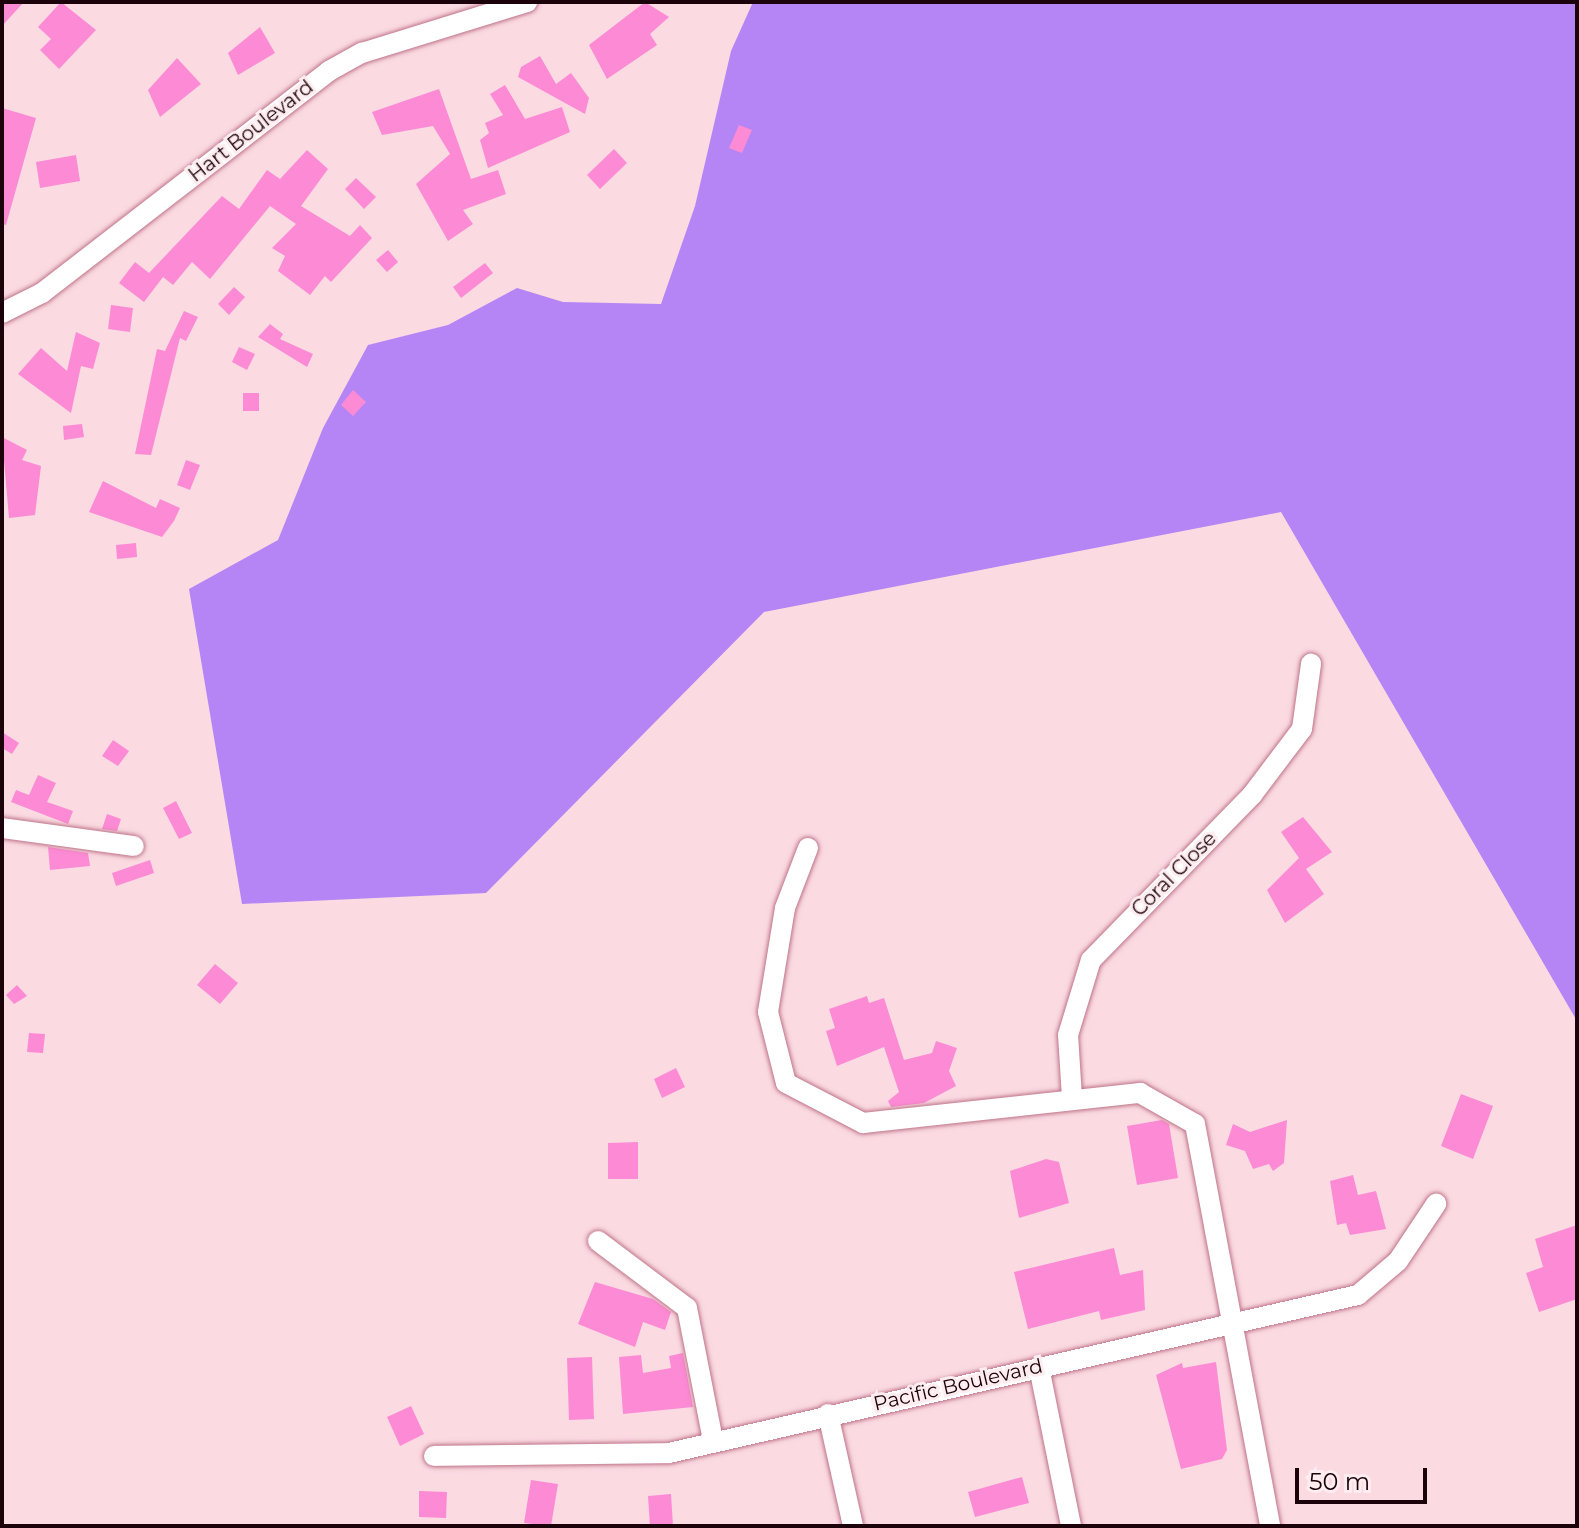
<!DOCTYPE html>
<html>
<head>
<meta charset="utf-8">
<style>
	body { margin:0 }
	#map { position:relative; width:1579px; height:1528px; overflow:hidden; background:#fbdae2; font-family:Montserrat,sans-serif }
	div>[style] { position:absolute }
	.forest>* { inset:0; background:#b585f5 }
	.building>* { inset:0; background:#fd8ad4 }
	.roads { filter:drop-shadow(0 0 2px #be7488) drop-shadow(0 0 2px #be7488) }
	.street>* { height:20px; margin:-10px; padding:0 10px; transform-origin:10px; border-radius:10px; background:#fff }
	span { translate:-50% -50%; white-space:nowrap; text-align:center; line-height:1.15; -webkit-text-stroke:6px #fdecf0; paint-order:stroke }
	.street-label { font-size:20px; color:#1c030b }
	.frame { position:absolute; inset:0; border:4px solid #1c030b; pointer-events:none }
	.scale { position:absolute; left:1295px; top:1468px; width:132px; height:36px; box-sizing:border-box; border:4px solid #1c030b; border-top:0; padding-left:10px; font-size:24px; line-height:28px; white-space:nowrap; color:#1c030b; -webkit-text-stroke:6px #fdecf0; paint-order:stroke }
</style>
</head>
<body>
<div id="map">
	<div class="forest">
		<i style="clip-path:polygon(753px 2px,1577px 2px,1577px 1021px,1281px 512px,764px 612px,486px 893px,242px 904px,189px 589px,278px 540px,323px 428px,368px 345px,448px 325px,517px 288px,563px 302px,661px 304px,695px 206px,731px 51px)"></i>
	</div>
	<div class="building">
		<i style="clip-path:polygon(2px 2px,24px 2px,2px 26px)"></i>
		<i style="clip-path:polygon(61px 2px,96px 30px,59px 69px,40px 50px,51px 39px,38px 27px)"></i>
		<i style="clip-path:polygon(645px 2px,669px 17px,650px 34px,657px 45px,607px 79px,589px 45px)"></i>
		<i style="clip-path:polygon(260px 27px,275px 53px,238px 75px,228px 53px)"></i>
		<i style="clip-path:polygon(540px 56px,556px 84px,571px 73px,589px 98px,585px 114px,518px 77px,521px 67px)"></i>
		<i style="clip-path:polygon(177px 58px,201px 84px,160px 117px,148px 90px)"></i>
		<i style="clip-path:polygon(505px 85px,525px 119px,562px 107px,570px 132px,488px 168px,480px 140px,489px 133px,485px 123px,503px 115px,490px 94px)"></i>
		<i style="clip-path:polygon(439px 89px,471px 179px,498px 170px,506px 194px,463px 210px,473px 224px,448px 241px,416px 184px,450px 154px,433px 126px,382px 135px,372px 112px)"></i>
		<i style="clip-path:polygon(2px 108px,36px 118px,6px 225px,2px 224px)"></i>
		<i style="clip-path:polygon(739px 125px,752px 130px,742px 153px,729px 148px)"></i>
		<i style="clip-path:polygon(614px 149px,627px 163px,600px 189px,587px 175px)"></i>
		<i style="clip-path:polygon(307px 150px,328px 169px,301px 206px,350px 236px,360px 225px,372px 238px,331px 282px,325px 276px,310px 295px,278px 271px,285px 256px,272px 248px,296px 224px,270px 206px,210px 279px,192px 262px,173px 285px,163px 277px,144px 302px,119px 283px,135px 262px,149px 273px,222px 196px,239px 209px,267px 170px,280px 179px)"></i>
		<i style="clip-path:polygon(76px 155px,80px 181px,40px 188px,36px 162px)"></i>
		<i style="clip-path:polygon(356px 178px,376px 197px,364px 209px,345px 189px)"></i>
		<i style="clip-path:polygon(388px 250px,398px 262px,387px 272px,376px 260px)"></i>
		<i style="clip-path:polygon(485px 263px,493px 273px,461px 298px,453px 287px)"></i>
		<i style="clip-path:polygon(234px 287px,245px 297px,229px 315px,218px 304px)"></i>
		<i style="clip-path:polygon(111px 305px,133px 308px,130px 332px,108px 329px)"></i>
		<i style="clip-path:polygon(184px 311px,198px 317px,186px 341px,180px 338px,151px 455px,135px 454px,157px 349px,165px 351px)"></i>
		<i style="clip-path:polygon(270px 324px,283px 334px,280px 339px,313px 354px,307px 367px,258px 337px)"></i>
		<i style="clip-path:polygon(76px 332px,100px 343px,93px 369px,81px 366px,71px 413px,18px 374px,41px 348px,67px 371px)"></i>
		<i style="clip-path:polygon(239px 347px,255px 354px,247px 370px,232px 362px)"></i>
		<i style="clip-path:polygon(353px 390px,366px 402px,353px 416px,341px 405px)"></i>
		<i style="clip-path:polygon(243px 393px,259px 393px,259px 411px,243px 411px)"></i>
		<i style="clip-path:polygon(82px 424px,84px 437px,64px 440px,63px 426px)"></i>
		<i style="clip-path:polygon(2px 437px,27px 450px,22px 460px,41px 466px,35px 515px,9px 518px)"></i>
		<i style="clip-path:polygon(186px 460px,200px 465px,190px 490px,177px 485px)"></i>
		<i style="clip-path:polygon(103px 481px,156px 508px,160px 499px,180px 508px,174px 521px,162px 537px,89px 512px)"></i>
		<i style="clip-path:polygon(136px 543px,137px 557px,117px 559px,116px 545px)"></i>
		<i style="clip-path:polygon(2px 732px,19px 743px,12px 754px,2px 748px)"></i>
		<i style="clip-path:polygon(113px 740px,129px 751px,118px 766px,102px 756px)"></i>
		<i style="clip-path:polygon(38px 775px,56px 783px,47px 802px,73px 811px,68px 824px,11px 802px,16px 790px,29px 795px)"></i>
		<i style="clip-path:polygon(176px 801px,192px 833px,179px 839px,163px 808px)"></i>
		<i style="clip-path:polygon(107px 814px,121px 819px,117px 831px,102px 829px)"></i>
		<i style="clip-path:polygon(1303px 817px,1332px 852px,1306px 869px,1324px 894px,1285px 923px,1267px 890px,1299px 858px,1281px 832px)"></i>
		<i style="clip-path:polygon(48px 847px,88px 853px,90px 866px,50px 870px)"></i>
		<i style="clip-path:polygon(150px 860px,154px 873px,116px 886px,112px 873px)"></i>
		<i style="clip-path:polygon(215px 964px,238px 983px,220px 1004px,197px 985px)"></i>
		<i style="clip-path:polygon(17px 985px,27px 996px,14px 1004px,6px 995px)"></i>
		<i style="clip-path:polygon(867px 996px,869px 1003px,884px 998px,904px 1060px,932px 1053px,936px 1041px,957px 1048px,949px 1071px,956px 1086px,924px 1103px,891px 1107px,888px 1101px,899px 1092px,884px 1047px,837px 1066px,826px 1031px,835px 1028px,829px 1009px)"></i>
		<i style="clip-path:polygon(29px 1033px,45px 1034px,43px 1053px,27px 1052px)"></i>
		<i style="clip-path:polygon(676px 1068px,685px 1087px,662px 1098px,654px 1079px)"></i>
		<i style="clip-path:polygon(1461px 1094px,1493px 1106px,1473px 1159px,1441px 1146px)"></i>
		<i style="clip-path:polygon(1162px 1120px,1169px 1124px,1178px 1178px,1137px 1185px,1127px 1126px)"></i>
		<i style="clip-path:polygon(1287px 1120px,1284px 1163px,1273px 1171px,1269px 1164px,1253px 1169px,1245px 1151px,1226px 1145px,1233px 1124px,1250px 1132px)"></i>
		<i style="clip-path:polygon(638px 1142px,638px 1179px,608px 1179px,608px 1143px)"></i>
		<i style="clip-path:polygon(1046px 1159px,1059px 1162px,1069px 1203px,1019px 1218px,1010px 1171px)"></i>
		<i style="clip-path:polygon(1353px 1175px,1358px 1195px,1376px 1191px,1386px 1229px,1350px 1235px,1346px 1223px,1337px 1225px,1330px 1181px)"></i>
		<i style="clip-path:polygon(1577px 1225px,1577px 1299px,1539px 1312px,1526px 1273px,1543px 1267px,1535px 1239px)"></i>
		<i style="clip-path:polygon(1114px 1248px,1120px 1275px,1143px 1270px,1145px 1310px,1101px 1320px,1099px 1311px,1028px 1329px,1014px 1272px)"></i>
		<i style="clip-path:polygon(595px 1282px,653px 1299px,671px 1312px,665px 1330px,643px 1322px,635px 1347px,578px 1324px)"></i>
		<i style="clip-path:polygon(683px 1353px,693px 1407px,623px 1414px,619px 1357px,641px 1355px,643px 1373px,671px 1368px,669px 1356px)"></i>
		<i style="clip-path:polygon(592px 1357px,594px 1419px,569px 1420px,567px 1358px)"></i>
		<i style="clip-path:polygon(1216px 1362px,1227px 1450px,1222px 1459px,1181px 1469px,1156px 1375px,1182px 1363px,1183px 1368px)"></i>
		<i style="clip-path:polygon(411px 1406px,424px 1434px,400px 1446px,387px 1417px)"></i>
		<i style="clip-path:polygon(1022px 1477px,1029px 1503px,975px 1517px,968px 1492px)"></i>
		<i style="clip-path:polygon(531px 1480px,558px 1484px,551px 1526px,524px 1523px)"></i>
		<i style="clip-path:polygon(419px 1491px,447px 1492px,446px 1518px,419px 1517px)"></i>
		<i style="clip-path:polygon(671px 1494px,673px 1526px,650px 1526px,648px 1496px)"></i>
	</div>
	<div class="roads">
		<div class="street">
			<i style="left:2px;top:313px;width:45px;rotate:-26.6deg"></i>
			<i style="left:42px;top:293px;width:363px;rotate:-37.7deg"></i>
			<i style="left:329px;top:71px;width:38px;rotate:-29deg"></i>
			<i style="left:362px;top:53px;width:173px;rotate:-17.2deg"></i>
			<i style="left:2px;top:828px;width:133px;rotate:7.8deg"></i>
			<i style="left:808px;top:848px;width:64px;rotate:111deg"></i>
			<i style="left:785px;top:908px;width:105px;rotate:99.3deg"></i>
			<i style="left:768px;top:1012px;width:73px;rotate:75.8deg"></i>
			<i style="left:786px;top:1083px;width:87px;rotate:27.5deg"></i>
			<i style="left:863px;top:1123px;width:279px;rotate:-6.2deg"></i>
			<i style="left:1140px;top:1093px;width:63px;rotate:29.4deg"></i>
			<i style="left:1195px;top:1124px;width:409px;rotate:79.4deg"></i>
			<i style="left:1072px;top:1098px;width:63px;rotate:-93.6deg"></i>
			<i style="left:1068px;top:1035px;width:78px;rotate:-73deg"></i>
			<i style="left:1091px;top:960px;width:231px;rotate:-45.7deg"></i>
			<i style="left:1252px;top:795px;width:83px;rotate:-52.9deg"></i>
			<i style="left:1302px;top:729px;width:66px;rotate:-82.1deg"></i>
			<i style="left:598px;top:1241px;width:111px;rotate:37deg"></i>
			<i style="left:687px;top:1308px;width:135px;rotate:78.9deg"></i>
			<i style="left:1039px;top:1367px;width:162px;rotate:78.6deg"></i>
			<i style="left:828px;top:1414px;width:115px;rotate:77.4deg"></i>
			<i style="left:434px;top:1456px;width:235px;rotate:-0.7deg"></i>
			<i style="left:669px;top:1453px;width:707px;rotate:-12.92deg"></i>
			<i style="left:1358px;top:1295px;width:52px;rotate:-40.4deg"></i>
			<i style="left:1398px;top:1261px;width:69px;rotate:-56.3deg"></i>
		</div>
	</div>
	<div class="street-label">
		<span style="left:251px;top:131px;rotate:-38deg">Hart Boulevard</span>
		<span style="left:1174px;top:874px;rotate:-45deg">Coral Close</span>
		<span style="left:958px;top:1385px;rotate:-13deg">Pacific Boulevard</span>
	</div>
	<div class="frame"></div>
	<div class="scale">50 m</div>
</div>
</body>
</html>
